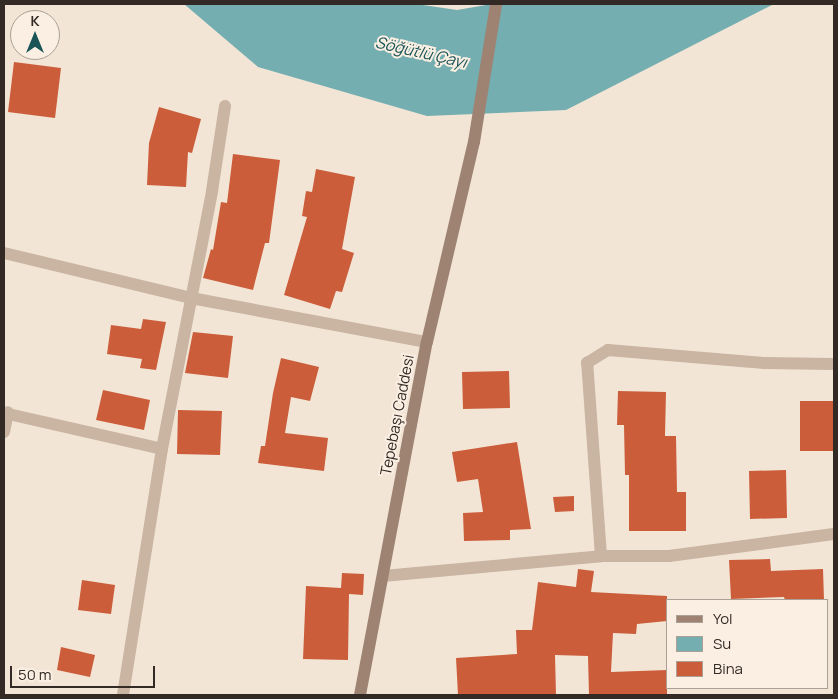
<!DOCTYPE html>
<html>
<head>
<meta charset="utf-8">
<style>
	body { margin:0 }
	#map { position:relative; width:838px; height:699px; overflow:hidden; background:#f2e5d6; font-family:Manrope,sans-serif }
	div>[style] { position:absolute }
	.water>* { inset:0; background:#74aeb0 }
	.building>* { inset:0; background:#cc5d3a }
	.street>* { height:12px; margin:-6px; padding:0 6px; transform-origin:6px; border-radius:6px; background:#cab4a2 }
	.secondary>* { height:12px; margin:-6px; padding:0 6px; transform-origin:6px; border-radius:6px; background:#9e8373 }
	span { translate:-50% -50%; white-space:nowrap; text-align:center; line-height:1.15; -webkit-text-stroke:4px #faefe2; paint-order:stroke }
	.street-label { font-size:15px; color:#342a25 }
	.water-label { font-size:16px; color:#195457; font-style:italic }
	.frame { position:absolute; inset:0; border:5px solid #342a25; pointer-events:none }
	.legend { position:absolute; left:666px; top:599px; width:162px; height:90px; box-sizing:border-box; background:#faefe2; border:1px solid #aba096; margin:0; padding:6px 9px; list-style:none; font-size:15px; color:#342a25 }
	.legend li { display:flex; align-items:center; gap:10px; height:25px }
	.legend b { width:25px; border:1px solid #aba096 }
	.north { position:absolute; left:10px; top:10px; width:50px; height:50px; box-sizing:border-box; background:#faefe2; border:1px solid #aba096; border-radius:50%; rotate:0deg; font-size:14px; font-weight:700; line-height:20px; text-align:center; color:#342a25 }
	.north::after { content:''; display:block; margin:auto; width:18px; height:22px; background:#195457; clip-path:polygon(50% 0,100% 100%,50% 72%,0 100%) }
	.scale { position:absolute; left:10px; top:666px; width:145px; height:22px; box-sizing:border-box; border:2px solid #342a25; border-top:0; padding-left:6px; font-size:15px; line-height:18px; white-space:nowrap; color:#342a25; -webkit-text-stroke:4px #faefe2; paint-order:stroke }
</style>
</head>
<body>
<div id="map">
	<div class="water">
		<i style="clip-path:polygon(184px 4px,416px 4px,457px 10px,492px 4px,774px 4px,566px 110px,427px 116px,258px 67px)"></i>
	</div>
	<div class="building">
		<i style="clip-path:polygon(14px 62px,61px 68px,55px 118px,8px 112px)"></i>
		<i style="clip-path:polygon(159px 107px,201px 119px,192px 153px,188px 152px,186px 187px,147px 185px,149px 143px)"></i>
		<i style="clip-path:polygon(233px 154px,280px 160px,269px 243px,265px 243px,253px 290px,203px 278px,211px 249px,213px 250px,221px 202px,227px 203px)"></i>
		<i style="clip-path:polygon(316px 169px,355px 177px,342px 249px,354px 253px,342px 292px,336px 291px,330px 309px,284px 295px,307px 217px,302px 216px,306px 191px,312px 192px)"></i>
		<i style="clip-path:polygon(143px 319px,166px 322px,156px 370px,140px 368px,142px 359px,107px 354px,111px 325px,141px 329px)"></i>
		<i style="clip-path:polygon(193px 332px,233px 336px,228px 378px,185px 373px)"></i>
		<i style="clip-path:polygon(281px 358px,319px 367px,310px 401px,291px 397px,285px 433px,328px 438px,324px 471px,258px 463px,261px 446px,265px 446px,273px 393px)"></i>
		<i style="clip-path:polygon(509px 371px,510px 408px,463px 409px,462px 372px)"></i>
		<i style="clip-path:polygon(103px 390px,150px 400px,144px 430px,96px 420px)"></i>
		<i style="clip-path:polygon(618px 391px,666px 392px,665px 436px,676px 436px,677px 492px,686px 492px,686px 531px,629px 531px,629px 475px,625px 475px,624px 425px,617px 425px)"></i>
		<i style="clip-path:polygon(800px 401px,834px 401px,834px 451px,800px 451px)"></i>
		<i style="clip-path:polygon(178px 410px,222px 411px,220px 455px,177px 454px)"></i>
		<i style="clip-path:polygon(517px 442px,531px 529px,510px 530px,510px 540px,464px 541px,463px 513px,483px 512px,478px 479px,457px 482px,452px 452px)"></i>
		<i style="clip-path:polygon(786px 470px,787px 518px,750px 519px,749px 471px)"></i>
		<i style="clip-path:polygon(574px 496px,574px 511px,555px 512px,553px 497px)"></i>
		<i style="clip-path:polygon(770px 559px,771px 571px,823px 569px,824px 600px,785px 600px,784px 597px,731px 599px,729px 560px)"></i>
		<i style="clip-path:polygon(578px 569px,594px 571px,591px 592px,667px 596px,667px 621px,637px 624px,636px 634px,613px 633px,611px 672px,667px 670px,667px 695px,589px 695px,588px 656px,555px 655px,556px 695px,458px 695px,456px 658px,517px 654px,516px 630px,532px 630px,538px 582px,576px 587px)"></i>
		<i style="clip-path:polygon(342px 573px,364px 574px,363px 595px,349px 594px,348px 660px,303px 659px,306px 586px,341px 588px)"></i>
		<i style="clip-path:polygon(82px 580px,115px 585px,111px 614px,78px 610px)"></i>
		<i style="clip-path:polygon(61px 647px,95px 655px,90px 677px,57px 670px)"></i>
	</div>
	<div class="street">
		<i style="left:4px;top:253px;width:192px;rotate:13.5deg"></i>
		<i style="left:191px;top:298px;width:240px;rotate:10.6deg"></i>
		<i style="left:4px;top:413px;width:162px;rotate:12.8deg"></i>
		<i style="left:4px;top:432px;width:20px;rotate:-79deg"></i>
		<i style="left:601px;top:556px;width:194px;rotate:-94.1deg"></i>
		<i style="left:587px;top:363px;width:25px;rotate:-32deg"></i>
		<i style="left:608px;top:350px;width:157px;rotate:4.8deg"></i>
		<i style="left:764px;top:363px;width:70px;rotate:0.8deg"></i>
		<i style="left:383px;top:576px;width:219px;rotate:-5.2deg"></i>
		<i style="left:601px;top:556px;width:68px"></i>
		<i style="left:669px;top:556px;width:166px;rotate:-7.6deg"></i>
		<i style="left:123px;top:695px;width:249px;rotate:-81deg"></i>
		<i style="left:162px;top:449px;width:263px;rotate:-79deg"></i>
		<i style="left:212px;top:191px;width:86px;rotate:-81.3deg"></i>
	</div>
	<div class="secondary">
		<i style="left:360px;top:695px;width:359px;rotate:-79.3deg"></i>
		<i style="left:427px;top:342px;width:205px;rotate:-76.8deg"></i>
		<i style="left:474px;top:142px;width:140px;rotate:-80.9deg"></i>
	</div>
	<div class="street-label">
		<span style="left:397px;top:415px;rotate:-79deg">Tepebaşı Caddesi</span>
	</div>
	<div class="water-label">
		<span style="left:421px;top:52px;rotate:13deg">Söğütlü Çayı</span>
	</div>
	<div class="frame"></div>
	<ul class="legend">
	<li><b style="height:6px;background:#9e8373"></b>Yol</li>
	<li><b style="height:14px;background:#74aeb0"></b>Su</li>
	<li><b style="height:14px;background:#cc5d3a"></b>Bina</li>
	</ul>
	<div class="north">K</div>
	<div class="scale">50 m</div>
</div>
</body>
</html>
